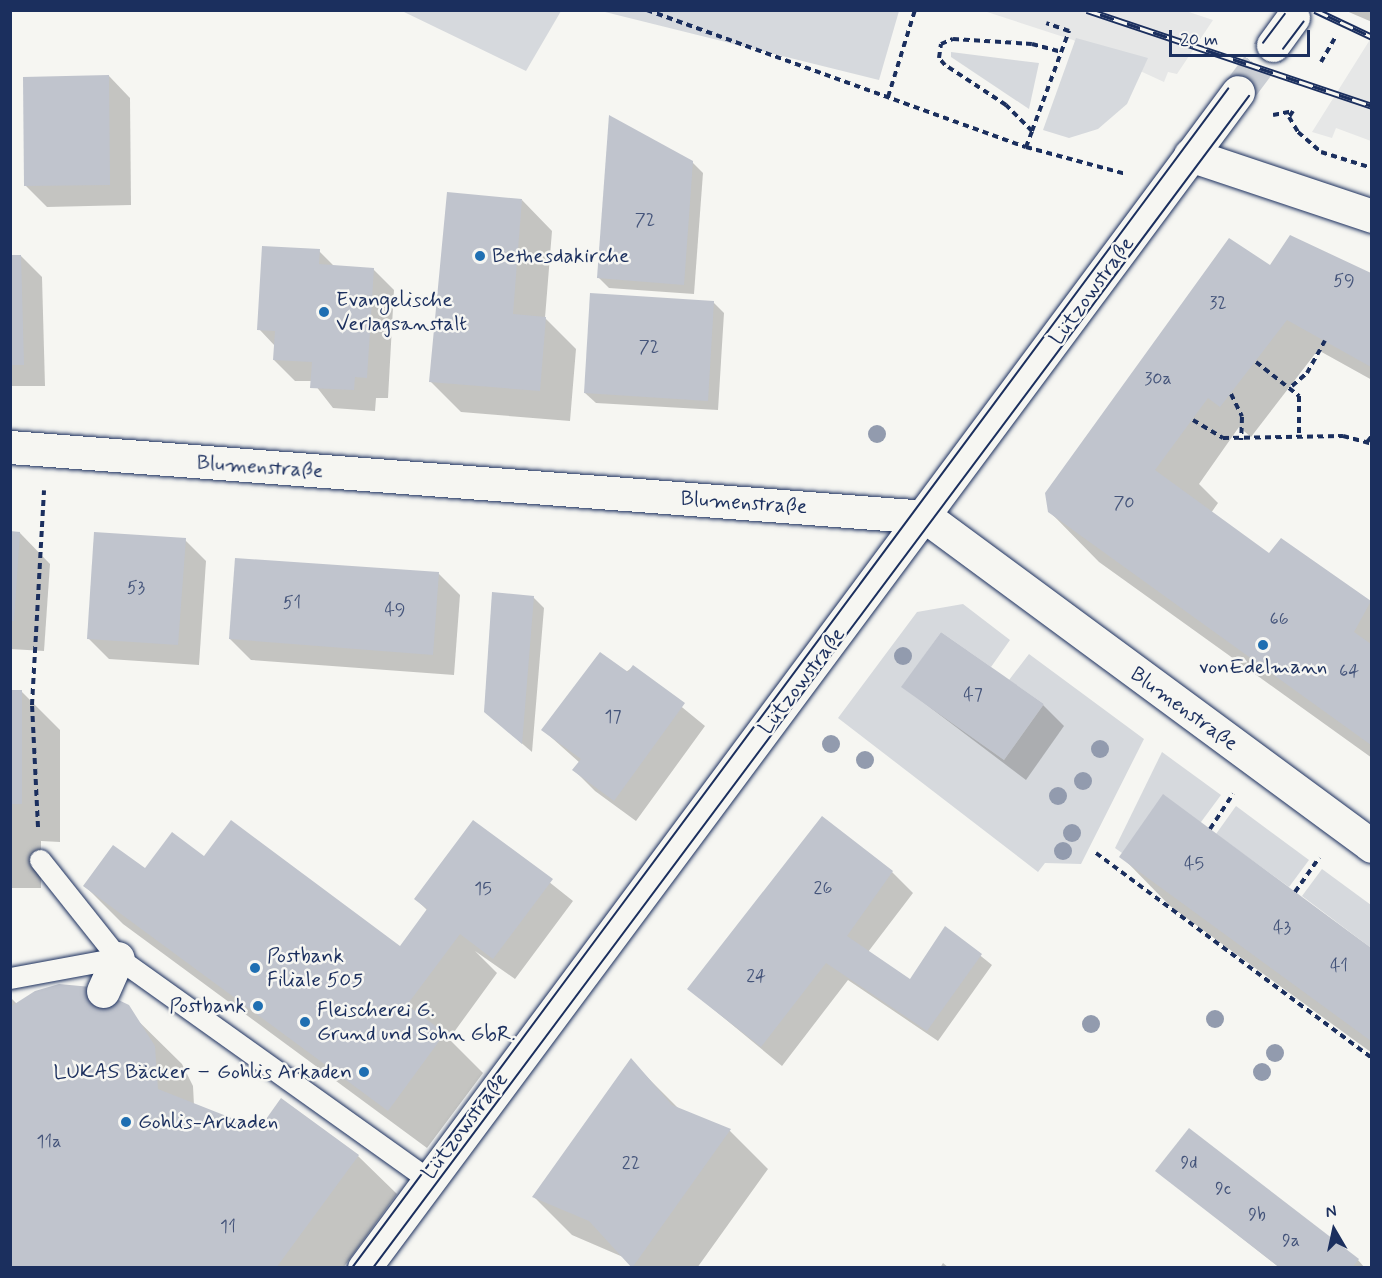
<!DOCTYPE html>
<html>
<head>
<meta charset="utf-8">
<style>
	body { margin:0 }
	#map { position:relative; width:1382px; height:1278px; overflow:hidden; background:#f6f6f2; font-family:Mynerve,sans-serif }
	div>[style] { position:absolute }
	.built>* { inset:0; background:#e6e7e7 }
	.green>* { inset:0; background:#d6d9dd }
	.shadow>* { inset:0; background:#0003 }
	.building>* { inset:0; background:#c0c4cd }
	.secondary-tunnel>* { height:33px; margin-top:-16.5px; transform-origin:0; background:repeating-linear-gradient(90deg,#caced4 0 33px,transparent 0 49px) }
	.path>* { height:4px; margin-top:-2px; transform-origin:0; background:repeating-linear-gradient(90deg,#1b2f5e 0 6px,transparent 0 10.5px) }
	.roads { filter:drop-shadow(0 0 2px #1b2f5e) drop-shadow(0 0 2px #1b2f5e) }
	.lane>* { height:21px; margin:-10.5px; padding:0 10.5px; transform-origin:10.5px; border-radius:10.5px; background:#f6f6f2 }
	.street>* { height:33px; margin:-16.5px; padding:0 16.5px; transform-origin:16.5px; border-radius:16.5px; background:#f6f6f2 }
	.secondary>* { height:33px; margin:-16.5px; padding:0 16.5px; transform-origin:16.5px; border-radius:16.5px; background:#f6f6f2 }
	.tram>* { height:1.5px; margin:-0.75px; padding:0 0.75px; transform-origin:0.75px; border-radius:0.75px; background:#1b2f5e }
	.rail>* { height:7px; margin-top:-3.5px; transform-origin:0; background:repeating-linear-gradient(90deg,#f6f6f2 0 14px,#1b2f5e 0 28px); box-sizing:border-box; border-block:2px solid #1b2f5e }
	.trees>* { width:18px; height:18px; margin:-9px; border-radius:50%; background:#929bae }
	.dots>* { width:16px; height:16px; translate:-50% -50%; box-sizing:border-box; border:3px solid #f6f6f2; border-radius:50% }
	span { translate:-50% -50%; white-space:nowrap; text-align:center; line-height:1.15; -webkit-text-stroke:5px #f6f6f2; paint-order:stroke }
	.number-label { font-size:18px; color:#44547a }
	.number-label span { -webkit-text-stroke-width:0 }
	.poi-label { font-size:21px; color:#1b2f5e }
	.left { translate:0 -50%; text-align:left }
	.right { translate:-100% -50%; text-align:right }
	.street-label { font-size:21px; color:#1b2f5e }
	.frame { position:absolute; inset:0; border:12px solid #1b2f5e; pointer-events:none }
	.north { position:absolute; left:1304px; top:1200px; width:60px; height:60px; -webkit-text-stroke:4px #f6f6f2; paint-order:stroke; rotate:351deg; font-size:16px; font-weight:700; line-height:24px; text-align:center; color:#1b2f5e }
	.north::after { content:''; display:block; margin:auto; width:21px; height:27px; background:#1b2f5e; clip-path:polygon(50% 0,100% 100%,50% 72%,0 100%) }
	.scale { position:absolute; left:1169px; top:30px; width:141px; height:27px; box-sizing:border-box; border:3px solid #1b2f5e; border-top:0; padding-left:8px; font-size:18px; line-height:21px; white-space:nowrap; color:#1b2f5e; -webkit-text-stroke:4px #f6f6f2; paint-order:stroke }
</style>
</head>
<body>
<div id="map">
	<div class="built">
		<i style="clip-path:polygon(1183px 10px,1213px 20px,1177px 74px,1168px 72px,1164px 82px,1073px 40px,984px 11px)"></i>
		<i style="clip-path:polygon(1371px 38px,1371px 141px,1336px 128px,1332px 138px,1312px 132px)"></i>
	</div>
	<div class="green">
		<i style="clip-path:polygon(402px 11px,561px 11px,526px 71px)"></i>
		<i style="clip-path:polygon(601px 11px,899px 10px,899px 11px,879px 80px)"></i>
		<i style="clip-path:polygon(1076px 38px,1148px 58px,1127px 104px,1098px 129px,1069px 138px,1043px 130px)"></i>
		<i style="clip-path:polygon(951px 52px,1039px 63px,1029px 109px,951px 57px)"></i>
		<i style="clip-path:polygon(963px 604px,1010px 640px,991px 667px,941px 632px,902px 687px,1004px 760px,1044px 704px,1009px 680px,1029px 654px,1144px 739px,1081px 864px,1045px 863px,1038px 872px,838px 718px,917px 612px)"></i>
		<i style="clip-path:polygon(1162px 752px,1221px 795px,1201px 822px,1122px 853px,1115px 848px)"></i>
		<i style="clip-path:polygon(1236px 806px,1309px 860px,1289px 887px,1216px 834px)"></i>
		<i style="clip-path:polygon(1322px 869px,1371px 905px,1371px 948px,1302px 896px)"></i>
	</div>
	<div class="shadow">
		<i style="clip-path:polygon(1344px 10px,1372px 10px,1372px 22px)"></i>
		<i style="clip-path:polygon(109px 76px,130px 98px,131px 205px,47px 207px,26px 186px)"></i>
		<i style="clip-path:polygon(692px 162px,703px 173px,694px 294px,609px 288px,599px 278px)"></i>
		<i style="clip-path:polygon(522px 200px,552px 231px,545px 318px,576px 349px,570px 421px,461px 412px,431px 382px)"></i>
		<i style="clip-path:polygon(1290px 237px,1372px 275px,1372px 380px,1318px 350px,1251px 437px,1239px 427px,1199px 484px,1218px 503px,1211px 513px,1269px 556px,1281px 540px,1372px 603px,1372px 758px,1099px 562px,1049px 511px,1270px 267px)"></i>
		<i style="clip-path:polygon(319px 251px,335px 267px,373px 269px,394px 290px,388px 398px,376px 398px,375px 411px,333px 408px,312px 381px,295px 381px,274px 360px,275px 346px,259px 329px)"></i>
		<i style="clip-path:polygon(21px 256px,42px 277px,45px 386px,10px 386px,10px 257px)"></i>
		<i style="clip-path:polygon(713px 302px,724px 313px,718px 410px,596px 403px,585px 393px)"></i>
		<i style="clip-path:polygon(10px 533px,20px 533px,50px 564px,44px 651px,10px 649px)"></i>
		<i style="clip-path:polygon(185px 540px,206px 561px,199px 665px,109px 659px,88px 638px)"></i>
		<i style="clip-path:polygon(439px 574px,460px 595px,454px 675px,251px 660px,230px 639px)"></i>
		<i style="clip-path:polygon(533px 597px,544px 608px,532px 752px,485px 712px)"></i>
		<i style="clip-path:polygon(633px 667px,705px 726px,636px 821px,595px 791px,574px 770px,580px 763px,543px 730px)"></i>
		<i style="clip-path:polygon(903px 687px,1043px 705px,1064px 726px,1026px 780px)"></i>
		<i style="clip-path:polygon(10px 692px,22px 692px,60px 730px,60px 842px,41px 841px,41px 888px,10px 888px)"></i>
		<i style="clip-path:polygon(1164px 797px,1372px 949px,1372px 1053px,1170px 906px,1121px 856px)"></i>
		<i style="clip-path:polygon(474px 822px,573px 901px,515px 979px,475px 951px,497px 973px,449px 1039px,483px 1073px,427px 1148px,123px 924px,85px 886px,204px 858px,401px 948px,428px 911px,416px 899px)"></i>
		<i style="clip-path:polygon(892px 872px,913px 893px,868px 952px,910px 981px,946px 928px,992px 965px,938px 1041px,848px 980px,782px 1066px,689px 989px)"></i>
		<i style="clip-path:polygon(10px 997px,18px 1005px,115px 998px,182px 1064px,193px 1086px,194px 1105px,260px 1131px,358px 1156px,397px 1194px,343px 1268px,10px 1268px)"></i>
		<i style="clip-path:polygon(631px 1061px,679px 1109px,730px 1131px,768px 1169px,697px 1268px,633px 1268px,623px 1257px,572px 1235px,534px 1197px)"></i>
		<i style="clip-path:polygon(1157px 1171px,1358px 1260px,1365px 1268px,1280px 1268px)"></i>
		<i style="clip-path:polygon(943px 1263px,949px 1268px,940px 1268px)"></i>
	</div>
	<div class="building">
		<i style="clip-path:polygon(109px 75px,110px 185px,24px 186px,23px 77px)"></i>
		<i style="clip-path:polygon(609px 115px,693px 161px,684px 285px,597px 278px)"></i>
		<i style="clip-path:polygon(447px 192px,522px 199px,513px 314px,546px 317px,540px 391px,429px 382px)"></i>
		<i style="clip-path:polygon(1290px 235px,1371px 273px,1371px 367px,1287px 320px,1220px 407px,1208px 398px,1155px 470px,1269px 553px,1281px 538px,1371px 601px,1354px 632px,1371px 644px,1371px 745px,1048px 512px,1045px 493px,1229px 238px,1270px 265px)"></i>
		<i style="clip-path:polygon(262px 246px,320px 249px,319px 264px,374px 268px,367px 378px,355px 377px,354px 390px,310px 388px,312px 362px,273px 360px,275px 331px,257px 330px)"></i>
		<i style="clip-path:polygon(10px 255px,21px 255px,24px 365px,10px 365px)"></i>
		<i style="clip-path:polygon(590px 293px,714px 301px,708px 401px,584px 393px)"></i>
		<i style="clip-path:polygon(10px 531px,20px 532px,14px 621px,10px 621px)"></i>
		<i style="clip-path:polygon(94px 532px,186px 538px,178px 645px,87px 639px)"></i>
		<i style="clip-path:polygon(235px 558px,439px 572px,433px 655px,229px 639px)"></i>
		<i style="clip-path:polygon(492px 592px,534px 596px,522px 744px,484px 712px)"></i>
		<i style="clip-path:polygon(941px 632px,1044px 704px,1004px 760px,901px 687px)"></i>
		<i style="clip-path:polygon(600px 652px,628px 672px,633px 665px,685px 703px,614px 801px,572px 770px,581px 759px,541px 730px)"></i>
		<i style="clip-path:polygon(10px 690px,22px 690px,22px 804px,10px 804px)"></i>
		<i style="clip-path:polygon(1163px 794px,1371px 948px,1371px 1041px,1119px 857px)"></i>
		<i style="clip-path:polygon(822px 816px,893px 871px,847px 936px,910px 979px,945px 926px,982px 954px,927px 1031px,826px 963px,761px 1047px,687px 989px)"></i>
		<i style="clip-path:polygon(231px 820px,400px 946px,427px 909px,414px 899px,473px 820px,553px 879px,493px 959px,460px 934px,407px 1005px,445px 1033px,388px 1111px,83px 886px,113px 845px,145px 868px,172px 832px,204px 856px)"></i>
		<i style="clip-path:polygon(59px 984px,91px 987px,129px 1005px,155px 1046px,158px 1089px,259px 1129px,281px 1098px,359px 1155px,276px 1268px,10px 1268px,10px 1007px,35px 991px)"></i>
		<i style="clip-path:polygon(631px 1058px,672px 1105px,731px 1129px,632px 1268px,589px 1221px,532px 1197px)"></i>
		<i style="clip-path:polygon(1189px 1128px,1359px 1259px,1352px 1268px,1280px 1268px,1155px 1171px)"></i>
	</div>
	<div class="secondary-tunnel">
		<i style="left:1238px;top:92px;width:59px;rotate:-53.3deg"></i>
	</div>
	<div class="path">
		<i style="left:647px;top:10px;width:403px;rotate:19.9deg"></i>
		<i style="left:1026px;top:147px;width:104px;rotate:15.1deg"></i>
		<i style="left:1321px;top:62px;width:28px;rotate:-60deg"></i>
		<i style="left:888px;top:97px;width:91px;rotate:-72.8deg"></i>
		<i style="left:1273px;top:115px;width:20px;rotate:-11deg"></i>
		<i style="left:1293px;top:111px;width:7px;rotate:124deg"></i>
		<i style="left:1289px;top:117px;width:17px;rotate:59deg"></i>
		<i style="left:1298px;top:132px;width:30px;rotate:41deg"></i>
		<i style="left:1321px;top:152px;width:53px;rotate:17.4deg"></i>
		<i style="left:1032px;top:131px;width:107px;rotate:-69.7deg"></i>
		<i style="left:1069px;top:31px;width:24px;rotate:-161deg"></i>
		<i style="left:1026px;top:147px;width:17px;rotate:-69deg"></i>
		<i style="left:1032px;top:131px;width:37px;rotate:-135deg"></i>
		<i style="left:1006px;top:105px;width:73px;rotate:-146.7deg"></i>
		<i style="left:945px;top:65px;width:9px;rotate:-131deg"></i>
		<i style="left:939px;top:58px;width:14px;rotate:-82deg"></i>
		<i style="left:941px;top:44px;width:13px;rotate:-23deg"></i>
		<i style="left:953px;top:39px;width:79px;rotate:3.6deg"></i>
		<i style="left:1032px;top:44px;width:30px;rotate:15deg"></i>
		<i style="left:1256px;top:362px;width:55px;rotate:38.3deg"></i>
		<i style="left:1299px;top:396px;width:40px;rotate:90deg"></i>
		<i style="left:1292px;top:386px;width:20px;rotate:-41deg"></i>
		<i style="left:1307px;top:373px;width:37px;rotate:-61deg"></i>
		<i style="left:1231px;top:394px;width:25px;rotate:64deg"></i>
		<i style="left:1242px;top:417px;width:23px;rotate:92deg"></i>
		<i style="left:1193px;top:420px;width:35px;rotate:31deg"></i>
		<i style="left:1223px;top:438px;width:120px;rotate:-1deg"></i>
		<i style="left:1343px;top:436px;width:30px;rotate:15deg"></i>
		<i style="left:1367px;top:442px;width:8px;rotate:-50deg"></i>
		<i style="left:38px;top:827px;width:122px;rotate:-92.8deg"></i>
		<i style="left:32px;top:705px;width:215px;rotate:-86.8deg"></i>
		<i style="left:1210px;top:829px;width:42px;rotate:-56.7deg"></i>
		<i style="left:1096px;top:853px;width:344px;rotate:36.6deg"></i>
		<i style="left:1295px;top:892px;width:42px;rotate:-54.8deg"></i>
	</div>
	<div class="roads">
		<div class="lane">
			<i style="left:40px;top:860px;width:125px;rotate:51.5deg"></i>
			<i style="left:118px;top:958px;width:379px;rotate:35.5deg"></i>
			<i style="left:10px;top:978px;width:110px;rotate:-10.5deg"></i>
		</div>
		<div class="street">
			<i style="left:1190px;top:155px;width:192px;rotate:18.5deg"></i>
			<i style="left:10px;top:447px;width:919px;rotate:4.37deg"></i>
			<i style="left:926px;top:517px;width:554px;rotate:36.42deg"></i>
			<i style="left:103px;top:991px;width:36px;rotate:-66deg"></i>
		</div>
		<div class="secondary">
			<i style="left:1273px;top:45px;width:34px;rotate:-54deg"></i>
			<i style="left:364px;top:1268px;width:1465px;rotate:-53.38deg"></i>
		</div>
	</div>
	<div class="tram">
		<i style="left:1263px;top:43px;width:36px;rotate:-53deg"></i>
		<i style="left:1283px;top:49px;width:34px;rotate:-53deg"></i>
		<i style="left:352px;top:1268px;width:1469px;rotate:-53.39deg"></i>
		<i style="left:373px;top:1268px;width:1463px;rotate:-53.22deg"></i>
	</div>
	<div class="rail">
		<i style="left:1087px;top:10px;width:301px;rotate:18.6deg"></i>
		<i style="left:1315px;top:10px;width:63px;rotate:25.3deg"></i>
	</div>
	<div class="trees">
		<i style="left:877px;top:434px"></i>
		<i style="left:903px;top:656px"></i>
		<i style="left:831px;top:744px"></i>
		<i style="left:1100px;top:749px"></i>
		<i style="left:865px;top:760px"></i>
		<i style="left:1083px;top:781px"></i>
		<i style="left:1058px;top:796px"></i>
		<i style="left:1072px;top:833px"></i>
		<i style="left:1063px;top:851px"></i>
		<i style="left:1215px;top:1019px"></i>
		<i style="left:1091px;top:1024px"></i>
		<i style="left:1275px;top:1053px"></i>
		<i style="left:1262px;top:1072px"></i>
	</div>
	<div class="dots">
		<i style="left:480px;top:256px;background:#1f6fb2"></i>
		<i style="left:324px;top:312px;background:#1f6fb2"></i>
		<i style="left:1263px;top:645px;background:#1f6fb2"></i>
		<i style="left:255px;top:968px;background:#1f6fb2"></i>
		<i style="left:258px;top:1006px;background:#1f6fb2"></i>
		<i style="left:305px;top:1022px;background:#1f6fb2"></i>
		<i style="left:364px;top:1072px;background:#1f6fb2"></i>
		<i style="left:126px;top:1122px;background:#1f6fb2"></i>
	</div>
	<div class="number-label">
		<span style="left:645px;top:220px">72</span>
		<span style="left:1344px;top:281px">59</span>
		<span style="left:1218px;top:303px">32</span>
		<span style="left:649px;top:347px">72</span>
		<span style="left:1158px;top:379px">30a</span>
		<span style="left:1124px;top:503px">70</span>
		<span style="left:136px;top:588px">53</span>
		<span style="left:292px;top:603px">51</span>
		<span style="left:395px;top:610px">49</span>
		<span style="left:1279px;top:619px">66</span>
		<span style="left:1349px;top:671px">64</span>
		<span style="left:973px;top:695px">47</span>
		<span style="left:613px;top:717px">17</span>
		<span style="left:1194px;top:864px">45</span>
		<span style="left:823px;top:888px">26</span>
		<span style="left:483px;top:889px">15</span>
		<span style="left:1282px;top:928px">43</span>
		<span style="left:1339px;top:966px">41</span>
		<span style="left:756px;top:976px">24</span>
		<span style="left:49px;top:1142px">11a</span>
		<span style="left:631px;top:1163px">22</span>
		<span style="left:1189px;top:1163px">9d</span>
		<span style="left:1223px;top:1189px">9c</span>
		<span style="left:1257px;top:1215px">9b</span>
		<span style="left:228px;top:1227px">11</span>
		<span style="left:1291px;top:1241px">9a</span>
	</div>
	<div class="poi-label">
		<span class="left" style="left:492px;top:256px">Bethesdakirche</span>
		<span class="left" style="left:336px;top:312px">Evangelische<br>Verlagsanstalt</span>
		<span style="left:1263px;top:667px">vonEdelmann</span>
		<span class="left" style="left:267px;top:968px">Postbank<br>Filiale 505</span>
		<span class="right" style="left:246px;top:1006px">Postbank</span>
		<span class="left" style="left:317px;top:1022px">Fleischerei G.<br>Grund und Sohn GbR.</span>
		<span class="right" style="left:352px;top:1072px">LUKAS Bäcker – Gohlis Arkaden</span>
		<span class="left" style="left:138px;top:1122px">Gohlis-Arkaden</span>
	</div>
	<div class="street-label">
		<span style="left:1092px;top:291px;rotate:-54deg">Lützowstraße</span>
		<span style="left:260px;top:467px;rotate:4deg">Blumenstraße</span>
		<span style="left:744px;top:503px;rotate:4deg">Blumenstraße</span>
		<span style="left:802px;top:681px;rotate:-53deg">Lützowstraße</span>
		<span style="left:1184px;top:709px;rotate:36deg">Blumenstraße</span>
		<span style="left:465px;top:1126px;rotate:-53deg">Lützowstraße</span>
	</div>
	<div class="frame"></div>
	<div class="north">N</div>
	<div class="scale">20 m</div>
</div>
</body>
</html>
